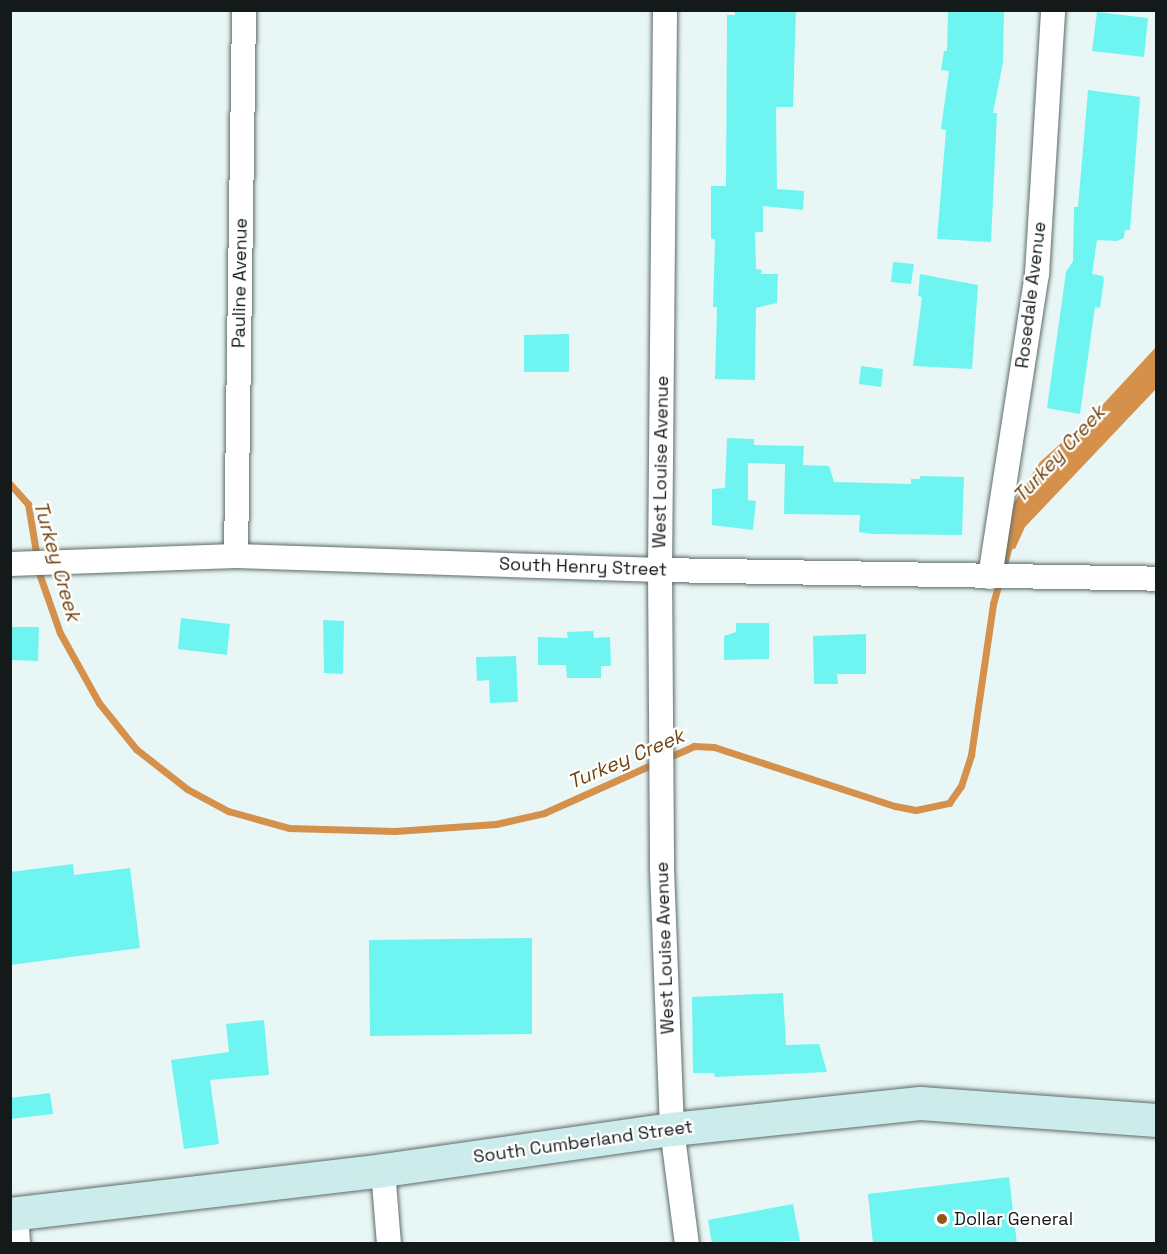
<!DOCTYPE html>
<html>
<head>
<meta charset="utf-8">
<style>
	body { margin:0 }
	#map { position:relative; width:1167px; height:1254px; overflow:hidden; background:#e8f7f6; font-family:"Space Grotesk",sans-serif }
	div>[style] { position:absolute }
	.water>* { inset:0; background:#d5904c }
	.stream>* { height:7px; margin:-3.5px; padding:0 3.5px; transform-origin:3.5px; border-radius:3.5px; background:#d5904c }
	.building>* { inset:0; background:#6ef5f1 }
	.roads { filter:drop-shadow(0 0 2px #5e6b6a) drop-shadow(0 0 2px #5e6b6a) }
	.minor>* { height:24px; margin:-12px; padding:0 12px; transform-origin:12px; border-radius:12px; background:#fff }
	.secondary>* { height:33px; margin:-16.5px; padding:0 16.5px; transform-origin:16.5px; border-radius:16.5px; background:#cbecea }
	.dots>* { width:16px; height:16px; translate:-50% -50%; box-sizing:border-box; border:3px solid #fff; border-radius:50% }
	span { translate:-50% -50%; white-space:nowrap; text-align:center; line-height:1.15; -webkit-text-stroke:4.5px #fff; paint-order:stroke }
	.street-label { font-size:18px; color:#141919 }
	.poi-label { font-size:18px; color:#141919 }
	.left { translate:0 -50%; text-align:left }
	.water-label { font-size:20px; color:#71430f; font-style:italic }
	.frame { position:absolute; inset:0; border:12px solid #141919; pointer-events:none }
</style>
</head>
<body>
<div id="map">
	<div class="water">
		<i style="clip-path:polygon(1156px 347px,1156px 389px,1025px 527px,1015px 549px,1002px 548px,1008px 512px,1040px 462px,1095px 413px)"></i>
	</div>
	<div class="stream">
		<i style="left:10px;top:484px;width:27px;rotate:48deg"></i>
		<i style="left:28px;top:504px;width:73px;rotate:80.5deg"></i>
		<i style="left:40px;top:576px;width:60px;rotate:70.7deg"></i>
		<i style="left:60px;top:633px;width:80px;rotate:60.9deg"></i>
		<i style="left:99px;top:703px;width:59px;rotate:51.2deg"></i>
		<i style="left:136px;top:749px;width:65px;rotate:38.1deg"></i>
		<i style="left:187px;top:789px;width:47px;rotate:28.2deg"></i>
		<i style="left:228px;top:811px;width:63px;rotate:15.6deg"></i>
		<i style="left:289px;top:828px;width:106px;rotate:1.6deg"></i>
		<i style="left:395px;top:831px;width:101px;rotate:-4deg"></i>
		<i style="left:496px;top:824px;width:49px;rotate:-12.9deg"></i>
		<i style="left:544px;top:813px;width:122px;rotate:-24.2deg"></i>
		<i style="left:665px;top:759px;width:32px;rotate:-24deg"></i>
		<i style="left:694px;top:746px;width:20px;rotate:3deg"></i>
		<i style="left:714px;top:747px;width:190px;rotate:18.1deg"></i>
		<i style="left:895px;top:806px;width:21px;rotate:11deg"></i>
		<i style="left:916px;top:810px;width:34px;rotate:-12deg"></i>
		<i style="left:949px;top:803px;width:21px;rotate:-55deg"></i>
		<i style="left:961px;top:786px;width:33px;rotate:-72deg"></i>
		<i style="left:971px;top:755px;width:153px;rotate:-81.7deg"></i>
		<i style="left:993px;top:604px;width:64px;rotate:-74.7deg"></i>
	</div>
	<div class="building">
		<i style="clip-path:polygon(735px 10px,796px 10px,793px 107px,776px 107px,777px 189px,804px 191px,803px 210px,763px 206px,763px 232px,755px 232px,756px 269px,762px 270px,761px 274px,778px 274px,777px 303px,756px 308px,755px 380px,715px 379px,717px 307px,713px 307px,715px 239px,711px 239px,711px 186px,726px 186px,727px 15px,735px 15px)"></i>
		<i style="clip-path:polygon(1004px 10px,1003px 62px,993px 113px,997px 113px,991px 242px,937px 239px,946px 130px,941px 129px,949px 71px,941px 70px,944px 51px,947px 51px,948px 11px)"></i>
		<i style="clip-path:polygon(1097px 12px,1148px 18px,1144px 57px,1092px 51px)"></i>
		<i style="clip-path:polygon(1088px 90px,1140px 97px,1130px 230px,1125px 230px,1124px 238px,1117px 241px,1097px 240px,1092px 274px,1103px 276px,1104px 280px,1100px 308px,1095px 307px,1080px 414px,1047px 408px,1066px 272px,1073px 261px,1074px 207px,1078px 207px)"></i>
		<i style="clip-path:polygon(893px 262px,914px 264px,911px 284px,891px 282px)"></i>
		<i style="clip-path:polygon(920px 274px,978px 285px,972px 369px,913px 366px,922px 297px,918px 296px)"></i>
		<i style="clip-path:polygon(569px 334px,569px 372px,524px 372px,524px 335px)"></i>
		<i style="clip-path:polygon(861px 366px,883px 369px,881px 387px,859px 384px)"></i>
		<i style="clip-path:polygon(727px 438px,754px 439px,754px 445px,804px 446px,803px 465px,829px 466px,834px 482px,911px 484px,911px 479px,920px 479px,920px 476px,964px 477px,962px 535px,873px 534px,859px 532px,860px 515px,784px 514px,785px 464px,748px 463px,748px 500px,756px 501px,753px 530px,712px 525px,712px 489px,725px 488px)"></i>
		<i style="clip-path:polygon(181px 618px,230px 624px,227px 655px,178px 649px)"></i>
		<i style="clip-path:polygon(323px 620px,344px 621px,343px 674px,324px 673px)"></i>
		<i style="clip-path:polygon(736px 623px,769px 623px,769px 659px,724px 660px,724px 636px,736px 632px)"></i>
		<i style="clip-path:polygon(10px 627px,39px 627px,38px 661px,10px 660px)"></i>
		<i style="clip-path:polygon(593px 631px,594px 638px,610px 637px,611px 666px,601px 666px,601px 678px,567px 678px,566px 665px,538px 665px,538px 637px,568px 638px,567px 632px)"></i>
		<i style="clip-path:polygon(866px 634px,866px 674px,837px 674px,838px 684px,814px 684px,813px 636px)"></i>
		<i style="clip-path:polygon(516px 656px,518px 702px,490px 703px,489px 680px,477px 681px,476px 657px)"></i>
		<i style="clip-path:polygon(73px 864px,74px 875px,130px 868px,140px 948px,10px 965px,10px 872px)"></i>
		<i style="clip-path:polygon(532px 938px,532px 1034px,370px 1036px,369px 940px)"></i>
		<i style="clip-path:polygon(783px 993px,786px 1045px,819px 1044px,827px 1072px,715px 1077px,714px 1073px,693px 1073px,692px 997px)"></i>
		<i style="clip-path:polygon(264px 1020px,269px 1075px,210px 1080px,219px 1144px,184px 1149px,171px 1060px,229px 1052px,226px 1024px)"></i>
		<i style="clip-path:polygon(50px 1093px,53px 1114px,10px 1119px,10px 1098px)"></i>
		<i style="clip-path:polygon(1009px 1177px,1017px 1244px,873px 1244px,868px 1194px)"></i>
		<i style="clip-path:polygon(793px 1204px,800px 1241px,712px 1244px,708px 1220px)"></i>
	</div>
	<div class="roads">
		<div class="minor">
			<i style="left:665px;top:10px;width:560px;rotate:90.51deg"></i>
			<i style="left:660px;top:570px;width:299px;rotate:89.6deg"></i>
			<i style="left:662px;top:869px;width:260px;rotate:87.8deg"></i>
			<i style="left:672px;top:1129px;width:116px;rotate:82.6deg"></i>
			<i style="left:236px;top:556px;width:546px;rotate:-89.16deg"></i>
			<i style="left:10px;top:564px;width:226px;rotate:-2deg"></i>
			<i style="left:236px;top:556px;width:424px;rotate:1.9deg"></i>
			<i style="left:660px;top:570px;width:496px;rotate:1deg"></i>
			<i style="left:990px;top:577px;width:307px;rotate:-81.2deg"></i>
			<i style="left:1037px;top:274px;width:264px;rotate:-86.5deg"></i>
			<i style="left:383px;top:1170px;width:74px;rotate:85.4deg"></i>
			<i style="left:16px;top:1214px;width:30px;rotate:86deg"></i>
		</div>
		<div class="secondary">
			<i style="left:10px;top:1214px;width:376px;rotate:-6.7deg"></i>
			<i style="left:383px;top:1170px;width:292px;rotate:-8.1deg"></i>
			<i style="left:672px;top:1129px;width:249px;rotate:-6deg"></i>
			<i style="left:920px;top:1103px;width:237px;rotate:4.1deg"></i>
		</div>
	</div>
	<div class="dots">
		<i style="left:942px;top:1219px;background:#915713"></i>
	</div>
	<div class="street-label">
		<span style="left:240px;top:283px;rotate:-89deg">Pauline Avenue</span>
		<span style="left:1031px;top:295px;rotate:-83deg">Rosedale Avenue</span>
		<span style="left:661px;top:462px;rotate:-89deg">West Louise Avenue</span>
		<span style="left:583px;top:567px;rotate:2deg">South Henry Street</span>
		<span style="left:665px;top:948px;rotate:-92deg">West Louise Avenue</span>
		<span style="left:583px;top:1142px;rotate:-8deg">South Cumberland Street</span>
	</div>
	<div class="poi-label">
		<span class="left" style="left:954px;top:1219px">Dollar General</span>
	</div>
	<div class="water-label">
		<span style="left:1059px;top:454px;rotate:-47deg">Turkey Creek</span>
		<span style="left:57px;top:561px;rotate:74deg">Turkey Creek</span>
		<span style="left:626px;top:759px;rotate:-23deg">Turkey Creek</span>
	</div>
	<div class="frame"></div>
</div>
</body>
</html>
